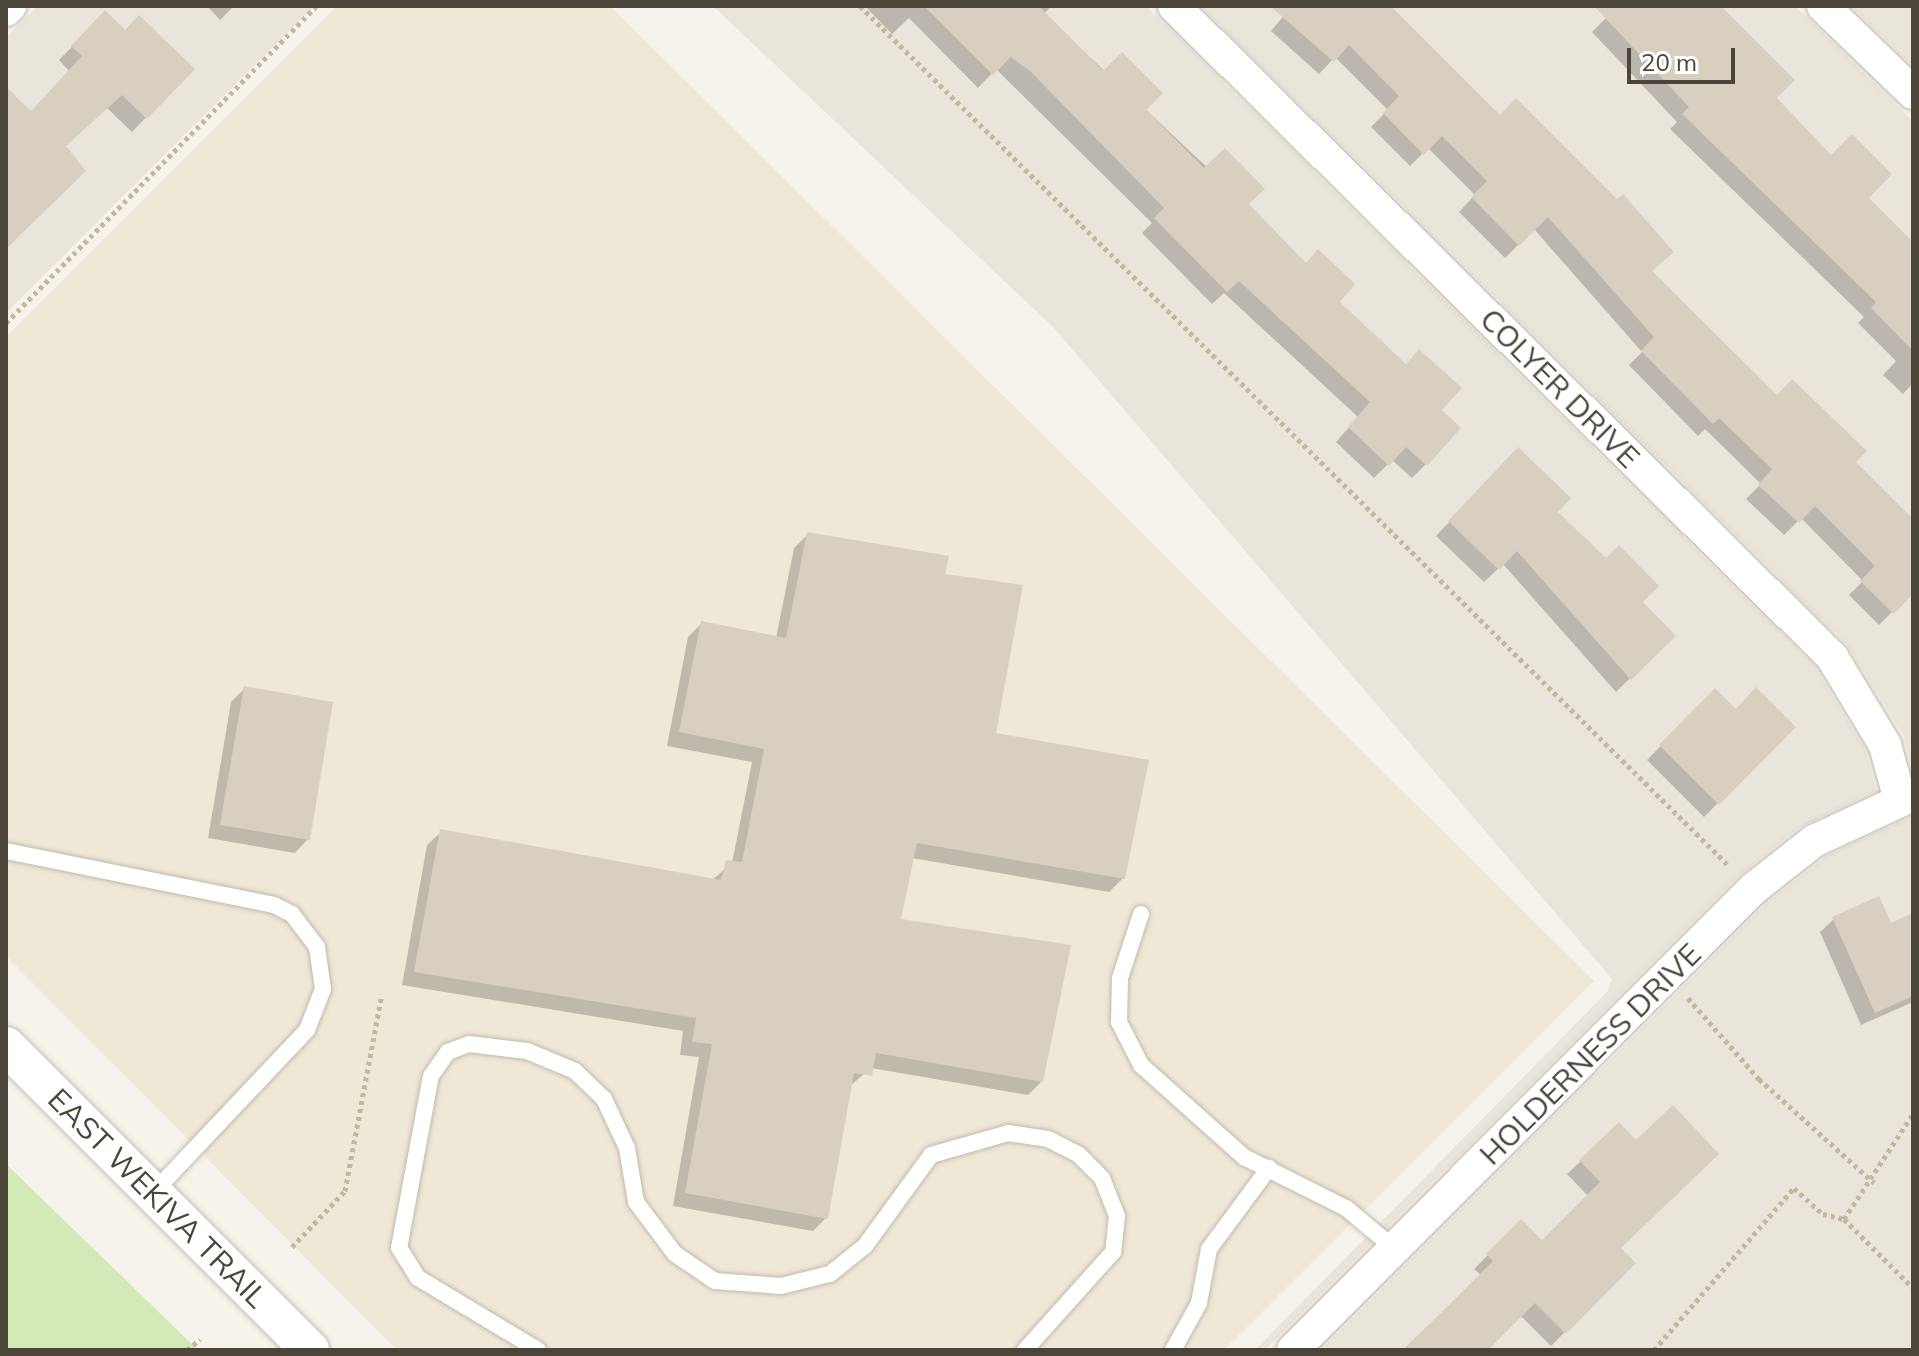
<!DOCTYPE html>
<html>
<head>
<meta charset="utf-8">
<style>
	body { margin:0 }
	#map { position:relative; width:1919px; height:1356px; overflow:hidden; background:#f6f3ec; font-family:Mulish,sans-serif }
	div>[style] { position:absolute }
	.residential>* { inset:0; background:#eae5da }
	.education>* { inset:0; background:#efe8d6 }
	.green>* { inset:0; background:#d2eab5 }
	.shadow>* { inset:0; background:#0003 }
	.building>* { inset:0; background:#d8cfc1 }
	.path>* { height:5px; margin-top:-2.5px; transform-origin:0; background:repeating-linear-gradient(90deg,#c4b79f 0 4px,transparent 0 8px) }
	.roads { filter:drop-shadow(0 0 2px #c2bbae) drop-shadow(0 0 2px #c2bbae) }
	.service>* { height:16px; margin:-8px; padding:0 8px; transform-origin:8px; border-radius:8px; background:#fff }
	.minor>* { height:32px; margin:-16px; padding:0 16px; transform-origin:16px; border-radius:16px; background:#fff }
	.tertiary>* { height:38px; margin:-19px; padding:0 19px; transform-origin:19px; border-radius:19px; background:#fff }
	span { translate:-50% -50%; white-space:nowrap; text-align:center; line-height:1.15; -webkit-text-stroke:8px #fff; paint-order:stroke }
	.street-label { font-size:30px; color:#4b4439 }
	.frame { position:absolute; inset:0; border:8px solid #4b4439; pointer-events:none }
	.scale { position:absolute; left:1627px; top:48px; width:108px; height:36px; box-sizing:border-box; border:4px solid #4b4439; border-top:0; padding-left:10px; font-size:24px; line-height:28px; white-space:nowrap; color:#4b4439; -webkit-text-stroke:6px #fff; paint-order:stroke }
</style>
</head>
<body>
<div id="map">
	<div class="residential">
		<i style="clip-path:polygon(38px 6px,314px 6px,6px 313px,6px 38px)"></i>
		<i style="clip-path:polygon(713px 6px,1146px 6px,1815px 667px,1866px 751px,1876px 791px,1800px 827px,1737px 877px,1265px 1350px,1255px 1350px,1608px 991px,1612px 979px,1054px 328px)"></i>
		<i style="clip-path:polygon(1201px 6px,1795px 6px,1913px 121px,1913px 770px,1904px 736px,1847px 644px)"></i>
		<i style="clip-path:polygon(1851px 6px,1913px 6px,1913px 66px)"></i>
		<i style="clip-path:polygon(1913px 816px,1913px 1350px,1321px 1350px,1768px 902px,1827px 856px)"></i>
	</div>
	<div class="education">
		<i style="clip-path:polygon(337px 6px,610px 6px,1594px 981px,1224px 1350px,397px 1350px,6px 956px,6px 337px)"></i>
	</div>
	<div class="green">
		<i style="clip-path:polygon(6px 1164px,198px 1350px,6px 1350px)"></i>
	</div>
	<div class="shadow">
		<i style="clip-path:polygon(207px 6px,234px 6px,220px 20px)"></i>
		<i style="clip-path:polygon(865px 6px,1051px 6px,1044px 14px,1246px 204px,1439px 410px,1426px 464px,1412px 478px,1392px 460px,1374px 478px,1336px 442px,1358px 417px,1224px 293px,1212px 304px,1142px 233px,1152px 223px,996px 69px,978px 88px,909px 18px,892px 34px)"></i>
		<i style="clip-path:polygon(1292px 6px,1388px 6px,1777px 397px,1913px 522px,1913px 591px,1879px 625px,1849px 595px,1863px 581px,1801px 518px,1784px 535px,1746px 499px,1761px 484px,1705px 429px,1698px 436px,1629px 365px,1642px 352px,1534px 229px,1505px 258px,1459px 212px,1475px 195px,1428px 148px,1410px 166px,1371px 127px,1388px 110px,1335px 57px,1319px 74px,1271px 31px)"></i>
		<i style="clip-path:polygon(1618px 6px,1719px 6px,1774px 98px,1913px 245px,1913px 383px,1903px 394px,1883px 375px,1896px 361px,1858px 323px,1864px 317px,1670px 129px,1677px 122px,1592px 32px)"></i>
		<i style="clip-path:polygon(105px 13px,124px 33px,192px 69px,132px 132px,107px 108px,64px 146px,6px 248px,6px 114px,30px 113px,69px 71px,59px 60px)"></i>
		<i style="clip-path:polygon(1504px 464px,1673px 636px,1616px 692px,1503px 564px,1484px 582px,1436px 536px)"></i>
		<i style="clip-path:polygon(808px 534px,943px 576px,994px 735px,1123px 878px,1109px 892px,912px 858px,899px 921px,1042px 1081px,1028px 1095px,871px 1068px,849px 1087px,826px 1218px,813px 1231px,673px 1206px,699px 1057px,680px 1055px,683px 1031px,402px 985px,427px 845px,441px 832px,712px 880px,732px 863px,752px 762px,667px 746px,688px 637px,701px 624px,776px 638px,794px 548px)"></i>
		<i style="clip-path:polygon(244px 689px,308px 839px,295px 853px,208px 838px,231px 702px)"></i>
		<i style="clip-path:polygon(1715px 691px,1735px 712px,1793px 727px,1704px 817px,1647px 760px)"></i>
		<i style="clip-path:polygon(1913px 915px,1913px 1002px,1861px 1025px,1820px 932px,1834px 919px,1890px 925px)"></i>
		<i style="clip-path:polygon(1619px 1125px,1619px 1248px,1634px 1263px,1551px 1346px,1520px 1315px,1485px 1350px,1403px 1350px,1481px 1275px,1474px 1269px,1521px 1222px,1542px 1242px,1588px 1196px,1567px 1174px)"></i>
	</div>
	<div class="building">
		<i style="clip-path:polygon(924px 6px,1039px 6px,1103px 71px,1122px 52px,1163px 93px,1146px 110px,1204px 168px,1225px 148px,1265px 189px,1249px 204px,1306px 263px,1318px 249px,1355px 284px,1340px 302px,1406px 364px,1419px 349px,1462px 388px,1442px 410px,1461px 428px,1427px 466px,1406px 447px,1389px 466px,1348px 427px,1370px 402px,1239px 281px,1227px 292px,1154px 218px,1164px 208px,1031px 72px,1011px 57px,993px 75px)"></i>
		<i style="clip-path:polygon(1270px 6px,1391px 6px,1500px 115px,1516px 98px,1617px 199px,1623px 194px,1674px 252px,1652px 271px,1777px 395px,1792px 379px,1867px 451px,1856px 462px,1913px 519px,1913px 594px,1894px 614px,1860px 581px,1875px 566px,1815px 506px,1799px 523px,1758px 485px,1772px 469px,1719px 418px,1713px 424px,1641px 351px,1654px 337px,1548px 217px,1519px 246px,1471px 197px,1487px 181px,1442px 136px,1424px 155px,1383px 113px,1399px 96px,1349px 45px,1334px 62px)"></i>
		<i style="clip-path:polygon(1594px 6px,1721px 6px,1795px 80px,1777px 98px,1831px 155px,1852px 134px,1892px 174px,1869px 198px,1913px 242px,1913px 351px,1871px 308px,1876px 302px,1682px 114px,1689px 107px)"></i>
		<i style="clip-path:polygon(105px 10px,125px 30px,139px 15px,195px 69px,147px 119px,122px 95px,66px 146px,86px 171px,6px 249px,6px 87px,31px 111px,82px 56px,71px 46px)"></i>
		<i style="clip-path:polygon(1518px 447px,1571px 498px,1558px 512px,1606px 558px,1619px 545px,1659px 586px,1643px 602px,1676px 636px,1631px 680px,1517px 551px,1499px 570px,1448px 521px)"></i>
		<i style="clip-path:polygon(807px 532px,949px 556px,945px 574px,1023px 585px,996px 733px,1149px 760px,1125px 879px,917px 843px,901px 919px,1071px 945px,1043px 1082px,876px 1053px,872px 1076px,854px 1073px,828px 1219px,685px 1193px,712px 1044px,692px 1042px,696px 1018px,414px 972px,440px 829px,721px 880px,726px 860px,742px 862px,764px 749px,679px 732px,701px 621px,786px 638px)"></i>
		<i style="clip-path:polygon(244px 686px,333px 702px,310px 840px,220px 825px)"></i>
		<i style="clip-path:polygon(1756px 687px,1796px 727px,1719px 805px,1659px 745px,1715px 688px,1736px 709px)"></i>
		<i style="clip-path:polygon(1879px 896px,1891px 923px,1913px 913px,1913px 996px,1875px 1013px,1832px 917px)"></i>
		<i style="clip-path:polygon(1673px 1105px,1719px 1154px,1621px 1248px,1636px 1263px,1566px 1334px,1535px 1303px,1488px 1350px,1404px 1350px,1493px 1261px,1486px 1254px,1521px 1219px,1542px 1240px,1600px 1182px,1579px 1160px,1619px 1122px,1636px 1140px)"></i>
	</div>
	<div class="path">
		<i style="left:860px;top:6px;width:1223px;rotate:44.7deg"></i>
		<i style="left:6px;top:323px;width:443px;rotate:-45.6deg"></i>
		<i style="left:1688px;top:998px;width:108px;rotate:48.8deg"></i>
		<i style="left:1759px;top:1079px;width:155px;rotate:42.1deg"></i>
		<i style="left:1844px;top:1219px;width:126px;rotate:-56.7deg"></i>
		<i style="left:292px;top:1247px;width:77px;rotate:-46.6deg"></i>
		<i style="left:345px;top:1191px;width:200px;rotate:-79.4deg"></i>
		<i style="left:187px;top:1350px;width:17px;rotate:-40deg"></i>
		<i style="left:1654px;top:1350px;width:214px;rotate:-49.2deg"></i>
		<i style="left:1794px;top:1188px;width:39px;rotate:42deg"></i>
		<i style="left:1823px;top:1214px;width:22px;rotate:13deg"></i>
		<i style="left:1844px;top:1219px;width:98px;rotate:45deg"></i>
	</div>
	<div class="roads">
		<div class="service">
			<i style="left:6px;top:851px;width:273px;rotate:11.4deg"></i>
			<i style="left:274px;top:905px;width:20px;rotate:27deg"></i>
			<i style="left:292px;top:914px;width:41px;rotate:52.9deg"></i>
			<i style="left:317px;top:947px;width:42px;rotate:81.9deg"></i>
			<i style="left:323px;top:989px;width:44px;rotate:111.3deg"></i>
			<i style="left:307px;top:1030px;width:224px;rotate:133.4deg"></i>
			<i style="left:1141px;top:914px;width:67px;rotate:108.2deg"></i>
			<i style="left:1120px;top:978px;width:44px;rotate:91.3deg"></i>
			<i style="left:1119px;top:1022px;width:48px;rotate:62.9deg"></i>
			<i style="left:1141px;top:1065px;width:138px;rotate:41.8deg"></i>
			<i style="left:1244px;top:1157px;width:114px;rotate:26.6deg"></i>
			<i style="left:1346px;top:1208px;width:64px;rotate:39.9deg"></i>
			<i style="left:538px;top:1350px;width:140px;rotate:-149deg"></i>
			<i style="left:418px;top:1278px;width:36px;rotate:-122deg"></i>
			<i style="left:399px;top:1248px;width:175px;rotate:-79.5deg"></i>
			<i style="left:431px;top:1076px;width:29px;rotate:-55deg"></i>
			<i style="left:448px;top:1052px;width:22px;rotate:-21deg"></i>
			<i style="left:469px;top:1044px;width:58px;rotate:6.9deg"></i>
			<i style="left:527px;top:1051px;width:52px;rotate:22.6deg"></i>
			<i style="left:575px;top:1071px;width:40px;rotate:44deg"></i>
			<i style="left:604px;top:1099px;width:54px;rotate:64.9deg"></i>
			<i style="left:627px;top:1148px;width:55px;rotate:80.5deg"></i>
			<i style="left:636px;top:1202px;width:65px;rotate:53.1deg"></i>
			<i style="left:675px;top:1254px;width:48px;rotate:34deg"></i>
			<i style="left:715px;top:1281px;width:66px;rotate:4.3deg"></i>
			<i style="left:781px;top:1286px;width:50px;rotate:-13.8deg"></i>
			<i style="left:830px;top:1274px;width:45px;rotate:-38.7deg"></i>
			<i style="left:865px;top:1246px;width:112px;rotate:-54deg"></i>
			<i style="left:931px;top:1155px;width:80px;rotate:-15.9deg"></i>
			<i style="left:1008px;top:1133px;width:40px;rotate:8.5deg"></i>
			<i style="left:1048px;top:1139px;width:35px;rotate:27deg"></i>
			<i style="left:1079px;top:1155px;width:33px;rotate:45deg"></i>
			<i style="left:1102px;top:1178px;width:41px;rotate:68.5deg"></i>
			<i style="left:1117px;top:1216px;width:36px;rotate:96deg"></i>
			<i style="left:1113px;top:1252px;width:132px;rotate:131.9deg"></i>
			<i style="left:1173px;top:1350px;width:54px;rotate:-61deg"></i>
			<i style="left:1199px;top:1303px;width:55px;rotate:-79.5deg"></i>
			<i style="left:1209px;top:1249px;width:101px;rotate:-53.5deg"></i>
		</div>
		<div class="minor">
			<i style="left:1174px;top:6px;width:926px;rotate:44.69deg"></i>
			<i style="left:1832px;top:657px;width:103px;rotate:58.9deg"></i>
			<i style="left:1885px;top:745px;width:57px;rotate:74.7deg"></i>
			<i style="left:1823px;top:6px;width:125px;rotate:44deg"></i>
			<i style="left:6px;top:10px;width:6px;rotate:-45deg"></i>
			<i style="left:1293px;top:1350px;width:651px;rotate:-45.06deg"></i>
			<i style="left:1753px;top:889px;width:78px;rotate:-38.2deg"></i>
			<i style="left:1814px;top:841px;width:109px;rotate:-24.9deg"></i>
		</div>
		<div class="tertiary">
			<i style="left:6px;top:1046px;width:430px;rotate:45deg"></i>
		</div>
	</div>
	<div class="street-label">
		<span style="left:1560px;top:388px;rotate:45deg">COLYER DRIVE</span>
		<span style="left:1590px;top:1054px;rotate:-45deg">HOLDERNESS DRIVE</span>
		<span style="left:158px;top:1198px;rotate:45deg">EAST WEKIVA TRAIL</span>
	</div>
	<div class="frame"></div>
	<div class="scale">20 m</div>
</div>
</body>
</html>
